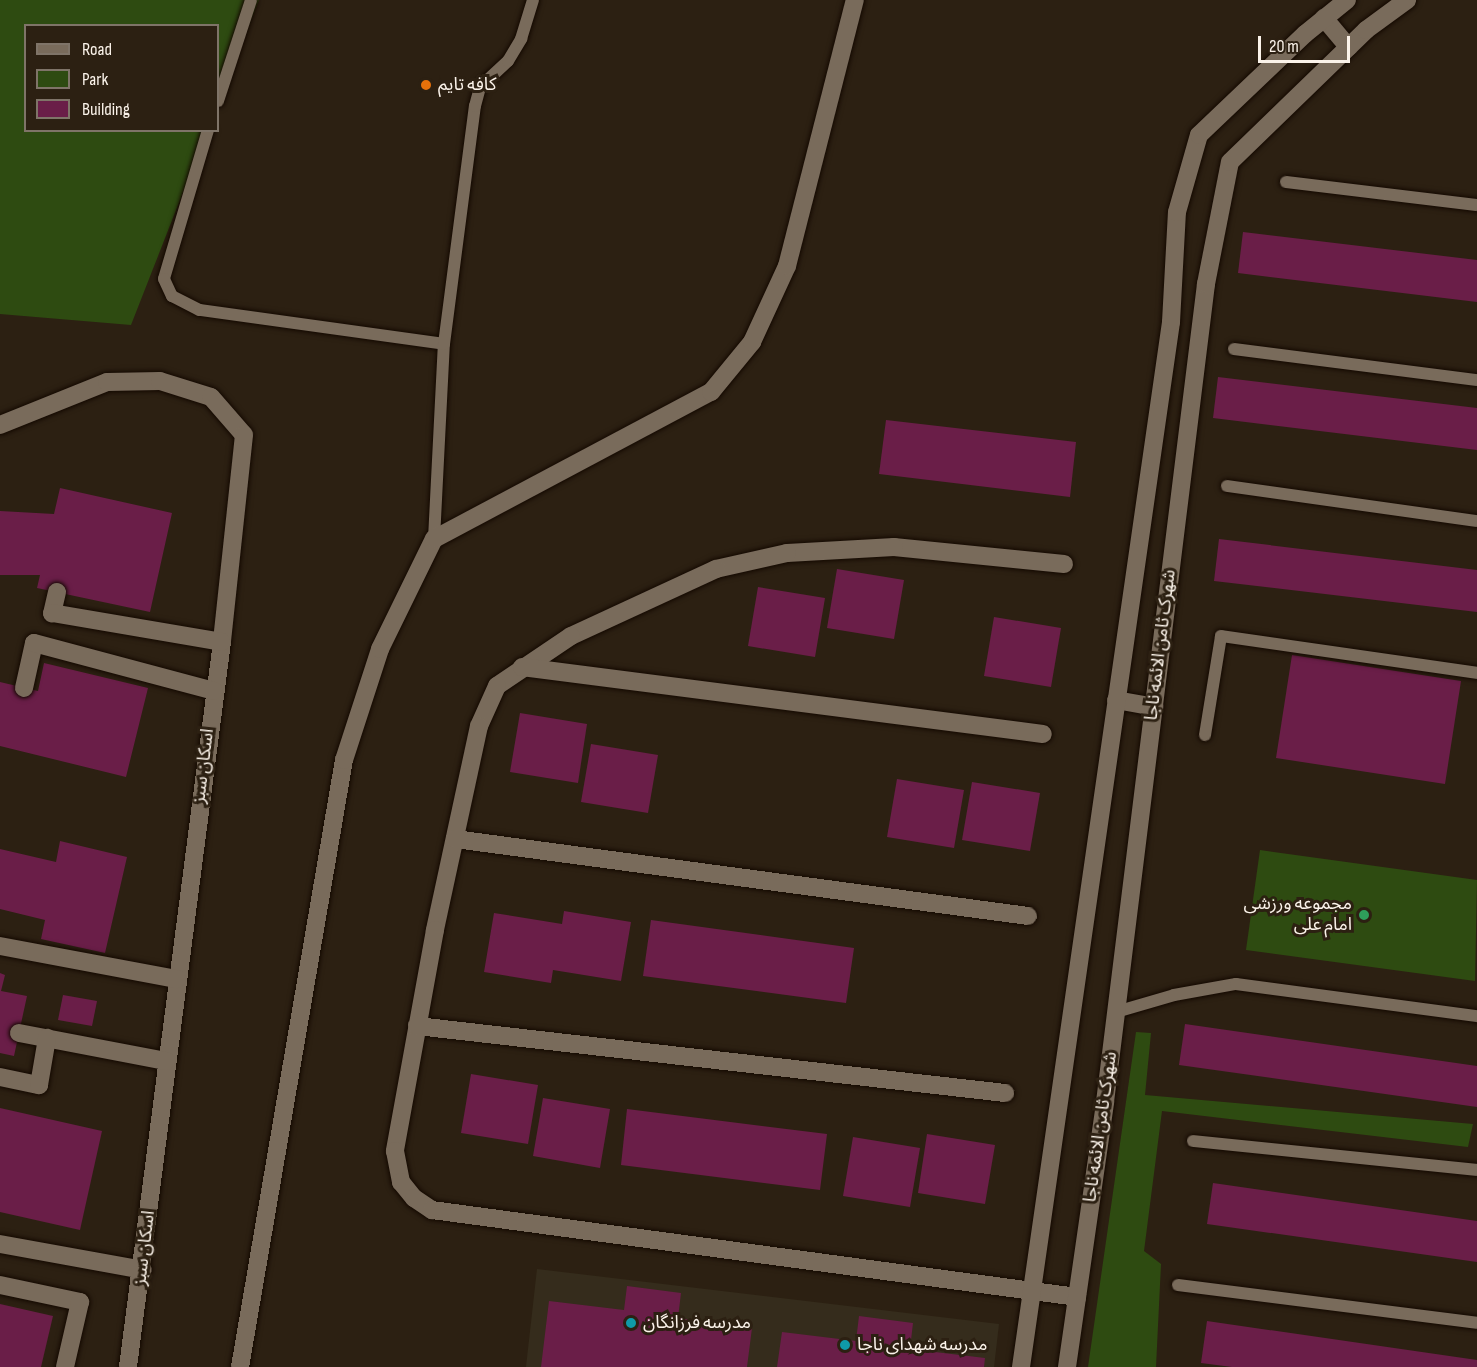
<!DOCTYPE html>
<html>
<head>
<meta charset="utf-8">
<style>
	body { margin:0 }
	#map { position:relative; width:1477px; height:1367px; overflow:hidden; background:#2c2012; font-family:"Sofia Sans Condensed","Noto Sans Arabic",sans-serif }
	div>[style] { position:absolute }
	.education>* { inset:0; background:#352c1c }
	.green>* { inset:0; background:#2e4b11 }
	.building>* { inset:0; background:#6a1e48 }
	.roads { filter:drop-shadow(0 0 2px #140901) drop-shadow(0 0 2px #140901) }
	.lane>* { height:12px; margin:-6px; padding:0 6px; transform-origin:6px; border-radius:6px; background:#796b5b }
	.street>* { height:18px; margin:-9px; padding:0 9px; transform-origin:9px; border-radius:9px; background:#796b5b }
	.dots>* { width:16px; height:16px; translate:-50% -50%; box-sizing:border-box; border:3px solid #2c2012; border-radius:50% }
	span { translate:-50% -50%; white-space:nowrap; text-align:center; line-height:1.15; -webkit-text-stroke:6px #2c2012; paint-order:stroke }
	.poi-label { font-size:18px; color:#fbf3ea }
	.left { translate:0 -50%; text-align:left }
	.right { translate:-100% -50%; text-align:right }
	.street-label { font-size:18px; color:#fbf3ea }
	.legend { position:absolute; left:24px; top:24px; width:195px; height:108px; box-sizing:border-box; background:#2c2012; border:2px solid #7f7468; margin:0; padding:8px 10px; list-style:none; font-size:18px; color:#fbf3ea }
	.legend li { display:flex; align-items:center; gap:12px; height:30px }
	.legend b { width:30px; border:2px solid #7f7468 }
	.scale { position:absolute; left:1258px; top:36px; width:92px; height:27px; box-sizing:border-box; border:3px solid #fbf3ea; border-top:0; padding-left:8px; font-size:18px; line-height:21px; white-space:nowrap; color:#fbf3ea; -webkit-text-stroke:4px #2c2012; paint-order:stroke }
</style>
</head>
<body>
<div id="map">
	<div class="education">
		<i style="clip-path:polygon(537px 1269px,999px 1324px,994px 1367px,526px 1367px)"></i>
	</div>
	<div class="green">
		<i style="clip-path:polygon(0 0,259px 0,218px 105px,218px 26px,26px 26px,26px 130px,207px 131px,131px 325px,0 314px)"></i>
		<i style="clip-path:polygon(1260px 850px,1477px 880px,1475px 981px,1246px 950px)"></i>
		<i style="clip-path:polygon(1136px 1032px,1151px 1033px,1145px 1095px,1473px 1124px,1468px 1147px,1162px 1111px,1144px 1251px,1161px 1264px,1156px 1367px,1088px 1367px)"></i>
	</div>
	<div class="building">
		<i style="clip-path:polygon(1243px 232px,1477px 260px,1477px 302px,1238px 273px)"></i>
		<i style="clip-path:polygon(1218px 377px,1477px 408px,1477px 450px,1213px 418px)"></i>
		<i style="clip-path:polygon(886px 420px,1076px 442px,1070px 497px,879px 474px)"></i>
		<i style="clip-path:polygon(60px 488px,172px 513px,150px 612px,37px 588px,40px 575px,0 575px,0 511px,54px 514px)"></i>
		<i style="clip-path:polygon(1219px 539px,1477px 570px,1477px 612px,1214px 581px)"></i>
		<i style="clip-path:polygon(837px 569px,904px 580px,894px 639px,827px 628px)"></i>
		<i style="clip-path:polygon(758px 587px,825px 598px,815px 657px,748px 646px)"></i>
		<i style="clip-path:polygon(994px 617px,1061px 628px,1051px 687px,984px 676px)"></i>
		<i style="clip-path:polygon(1292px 655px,1461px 681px,1445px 784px,1276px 758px)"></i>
		<i style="clip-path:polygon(44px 663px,148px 688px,126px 777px,0 746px,0 682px,38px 691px)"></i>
		<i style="clip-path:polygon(520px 713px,587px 724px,578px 783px,510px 772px)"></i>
		<i style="clip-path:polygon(591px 744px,658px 755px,648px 813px,581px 802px)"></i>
		<i style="clip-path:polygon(897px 779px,964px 790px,954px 848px,887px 837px)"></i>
		<i style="clip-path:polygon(972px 782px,1040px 793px,1030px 851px,962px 840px)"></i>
		<i style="clip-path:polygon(60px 841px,127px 857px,105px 953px,41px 939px,45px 920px,0 909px,0 849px,56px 862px)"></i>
		<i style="clip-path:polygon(564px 911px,631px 922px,621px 981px,553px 970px,551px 983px,484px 972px,494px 913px,562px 924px)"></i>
		<i style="clip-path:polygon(651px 920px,854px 948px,846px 1003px,643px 976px)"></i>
		<i style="clip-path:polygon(0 973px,5px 975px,1px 991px,27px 996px,14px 1056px,0 1053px)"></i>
		<i style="clip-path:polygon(63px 995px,97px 1001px,92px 1026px,58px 1020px)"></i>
		<i style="clip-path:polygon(1185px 1024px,1477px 1066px,1477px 1107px,1179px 1065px)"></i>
		<i style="clip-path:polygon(471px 1074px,538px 1085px,528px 1144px,461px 1133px)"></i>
		<i style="clip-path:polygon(543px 1098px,610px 1109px,600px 1168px,533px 1156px)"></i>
		<i style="clip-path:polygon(0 1108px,102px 1131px,80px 1230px,0 1212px)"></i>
		<i style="clip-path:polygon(627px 1109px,827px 1134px,820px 1190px,621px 1165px)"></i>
		<i style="clip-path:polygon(927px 1134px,995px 1145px,985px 1204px,918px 1193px)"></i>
		<i style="clip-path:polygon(853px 1137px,920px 1148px,910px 1207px,843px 1196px)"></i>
		<i style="clip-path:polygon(1213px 1183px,1477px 1221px,1477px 1262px,1207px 1224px)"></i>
		<i style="clip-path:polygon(627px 1286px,681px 1293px,678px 1318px,752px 1328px,747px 1367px,541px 1367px,549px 1301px,624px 1310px)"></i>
		<i style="clip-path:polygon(0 1304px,53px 1316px,41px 1367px,0 1367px)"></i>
		<i style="clip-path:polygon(859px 1316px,913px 1323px,910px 1349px,985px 1358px,984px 1367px,777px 1367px,782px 1332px,856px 1341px)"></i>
		<i style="clip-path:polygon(1207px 1321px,1477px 1360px,1477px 1367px,1232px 1367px,1201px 1363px)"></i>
	</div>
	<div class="roads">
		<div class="lane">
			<i style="left:218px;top:101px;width:106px;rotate:-71.9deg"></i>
			<i style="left:208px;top:130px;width:155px;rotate:106.5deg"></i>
			<i style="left:164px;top:279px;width:19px;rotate:65deg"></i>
			<i style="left:172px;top:296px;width:31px;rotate:27deg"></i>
			<i style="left:200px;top:310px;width:246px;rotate:7.9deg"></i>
			<i style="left:1286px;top:182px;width:192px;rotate:6.9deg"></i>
			<i style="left:1234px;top:349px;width:245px;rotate:7.3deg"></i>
			<i style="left:1227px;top:486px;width:252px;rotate:8deg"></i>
			<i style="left:434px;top:539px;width:195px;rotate:-87.1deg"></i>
			<i style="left:444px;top:344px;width:240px;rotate:-82.6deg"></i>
			<i style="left:475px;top:106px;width:20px;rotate:-75deg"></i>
			<i style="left:480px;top:87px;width:38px;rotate:-43deg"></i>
			<i style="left:508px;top:61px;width:26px;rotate:-59deg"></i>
			<i style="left:521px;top:39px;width:41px;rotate:-72.9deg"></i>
			<i style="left:1205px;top:735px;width:100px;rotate:-80.8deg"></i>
			<i style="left:1221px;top:636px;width:259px;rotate:8.2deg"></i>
			<i style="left:1116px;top:1012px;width:60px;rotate:-16.3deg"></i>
			<i style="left:1174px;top:995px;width:63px;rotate:-10.1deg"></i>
			<i style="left:1236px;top:984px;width:243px;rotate:7.6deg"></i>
			<i style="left:1193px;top:1141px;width:285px;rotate:5.8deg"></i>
			<i style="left:1178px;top:1285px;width:301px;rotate:7.2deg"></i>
		</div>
		<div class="street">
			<i style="left:1324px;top:18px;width:38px;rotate:50deg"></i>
			<i style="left:0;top:425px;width:115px;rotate:-21.9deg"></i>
			<i style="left:107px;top:382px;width:53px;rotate:-1.1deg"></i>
			<i style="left:160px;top:381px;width:53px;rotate:17.4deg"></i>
			<i style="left:211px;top:397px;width:50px;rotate:49deg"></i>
			<i style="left:244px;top:435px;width:208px;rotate:96.1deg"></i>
			<i style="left:222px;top:642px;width:731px;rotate:97.39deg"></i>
			<i style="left:1064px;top:564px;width:171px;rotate:-174.3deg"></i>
			<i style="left:894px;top:547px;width:107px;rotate:176.8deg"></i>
			<i style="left:787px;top:553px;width:73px;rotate:167.3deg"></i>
			<i style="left:716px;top:569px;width:160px;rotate:155.2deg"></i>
			<i style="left:571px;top:636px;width:89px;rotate:146deg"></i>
			<i style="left:497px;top:686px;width:44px;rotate:114.2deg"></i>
			<i style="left:479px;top:726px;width:209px;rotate:102.2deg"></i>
			<i style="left:435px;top:930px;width:225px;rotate:100.3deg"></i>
			<i style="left:395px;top:1151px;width:32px;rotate:79deg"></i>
			<i style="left:401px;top:1182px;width:21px;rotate:51deg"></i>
			<i style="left:414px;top:1198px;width:22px;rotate:34deg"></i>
			<i style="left:432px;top:1210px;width:651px;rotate:7.68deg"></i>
			<i style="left:57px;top:592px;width:22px;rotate:103deg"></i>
			<i style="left:52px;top:613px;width:172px;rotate:9.7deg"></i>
			<i style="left:522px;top:667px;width:525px;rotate:7.33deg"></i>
			<i style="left:24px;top:688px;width:46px;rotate:-77.5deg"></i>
			<i style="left:34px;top:643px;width:186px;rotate:14.9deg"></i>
			<i style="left:1116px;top:700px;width:39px;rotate:10deg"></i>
			<i style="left:455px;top:839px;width:578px;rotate:7.65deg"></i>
			<i style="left:0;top:946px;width:180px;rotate:10.6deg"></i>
			<i style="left:417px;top:1026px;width:592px;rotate:6.5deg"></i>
			<i style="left:19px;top:1033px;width:150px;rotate:10.8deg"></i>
			<i style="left:0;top:1077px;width:40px;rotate:12deg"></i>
			<i style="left:39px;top:1085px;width:48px;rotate:-80.3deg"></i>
			<i style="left:0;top:1244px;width:145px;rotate:10.3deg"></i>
			<i style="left:0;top:1285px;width:82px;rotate:12deg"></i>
			<i style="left:80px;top:1302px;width:67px;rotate:103deg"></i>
			<i style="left:240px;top:1367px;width:616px;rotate:-80.28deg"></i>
			<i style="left:344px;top:760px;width:117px;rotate:-72deg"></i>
			<i style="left:380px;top:649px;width:123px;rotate:-63.9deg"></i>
			<i style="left:434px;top:539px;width:314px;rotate:-28deg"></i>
			<i style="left:711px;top:392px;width:65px;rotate:-50.6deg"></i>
			<i style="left:752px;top:342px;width:84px;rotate:-65.3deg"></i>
			<i style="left:787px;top:266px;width:275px;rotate:-75.7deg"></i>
			<i style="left:1021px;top:1367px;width:1056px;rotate:-81.83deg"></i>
			<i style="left:1171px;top:322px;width:110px;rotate:-86.9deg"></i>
			<i style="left:1177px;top:212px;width:80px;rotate:-74.1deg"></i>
			<i style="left:1199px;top:135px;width:146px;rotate:-43.6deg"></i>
			<i style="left:1305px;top:34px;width:54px;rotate:-39deg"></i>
			<i style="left:1067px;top:1367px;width:268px;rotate:-81.8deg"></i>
			<i style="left:1105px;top:1102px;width:824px;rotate:-82.96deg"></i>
			<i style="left:1206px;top:284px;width:124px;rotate:-78.9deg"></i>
			<i style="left:1230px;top:162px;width:190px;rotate:-44.1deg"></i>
			<i style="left:1366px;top:30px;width:51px;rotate:-36.2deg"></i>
		</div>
	</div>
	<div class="dots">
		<i style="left:426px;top:85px;background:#e8710a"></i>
		<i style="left:1364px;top:915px;background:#2e9e5b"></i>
		<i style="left:631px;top:1323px;background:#0f9aa8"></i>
		<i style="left:845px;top:1345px;background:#0f9aa8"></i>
	</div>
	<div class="poi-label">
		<span class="left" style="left:438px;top:85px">کافه تایم</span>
		<span class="right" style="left:1352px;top:915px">مجموعه ورزشی<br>امام علی</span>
		<span class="left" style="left:643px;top:1323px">مدرسه فرزانگان</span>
		<span class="left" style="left:857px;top:1345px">مدرسه شهدای ناجا</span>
	</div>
	<div class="street-label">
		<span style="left:1161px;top:645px;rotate:-83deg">شهرک ثامن الائمه ناجا</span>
		<span style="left:204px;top:766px;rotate:-83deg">اسکان سبز</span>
		<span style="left:1101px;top:1127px;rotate:-82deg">شهرک ثامن الائمه ناجا</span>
		<span style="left:145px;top:1248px;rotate:-83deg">اسکان سبز</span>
	</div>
	<ul class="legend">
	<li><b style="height:8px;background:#796b5b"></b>Road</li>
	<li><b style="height:16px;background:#2e4b11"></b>Park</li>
	<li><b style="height:16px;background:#6a1e48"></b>Building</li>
	</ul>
	<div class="scale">20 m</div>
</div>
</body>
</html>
